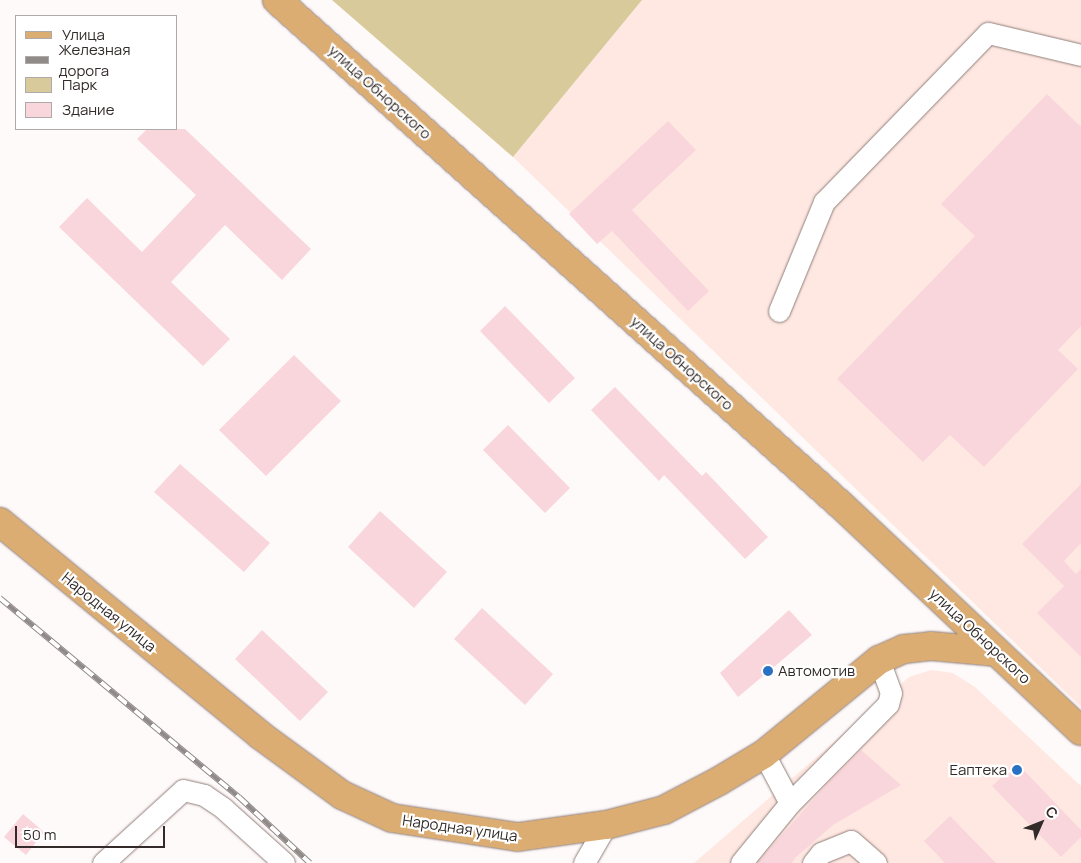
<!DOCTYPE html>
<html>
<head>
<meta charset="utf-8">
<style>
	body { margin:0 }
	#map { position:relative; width:1081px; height:863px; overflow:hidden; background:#fefaf9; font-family:Manrope,sans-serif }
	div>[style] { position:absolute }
	.built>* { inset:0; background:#ffe8e2 }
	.green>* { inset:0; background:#d9ca9c }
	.building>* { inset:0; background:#f9d6dc }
	.roads { filter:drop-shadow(0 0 1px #8f7e79) drop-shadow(0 0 1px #8f7e79) }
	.minor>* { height:21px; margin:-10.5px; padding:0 10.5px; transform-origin:10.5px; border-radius:10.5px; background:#fff }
	.major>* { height:28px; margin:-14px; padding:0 14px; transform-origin:14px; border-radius:14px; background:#dcad73 }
	.rail>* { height:5.5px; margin-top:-2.75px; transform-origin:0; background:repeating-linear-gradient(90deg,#fff 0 11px,#908a88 0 22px); box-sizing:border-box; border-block:1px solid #908a88 }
	.dots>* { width:14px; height:14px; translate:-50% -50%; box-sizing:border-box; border:2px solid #fff; border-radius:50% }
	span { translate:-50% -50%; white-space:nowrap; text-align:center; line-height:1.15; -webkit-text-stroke:4.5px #fff; paint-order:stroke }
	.street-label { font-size:15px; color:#322b29 }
	.poi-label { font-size:15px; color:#322b29 }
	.left { translate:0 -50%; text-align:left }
	.right { translate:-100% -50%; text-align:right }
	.legend { position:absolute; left:15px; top:15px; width:162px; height:115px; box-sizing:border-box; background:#fff; border:1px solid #adaaa9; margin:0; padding:6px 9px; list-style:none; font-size:15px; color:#322b29 }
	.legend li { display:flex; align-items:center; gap:10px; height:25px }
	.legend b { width:25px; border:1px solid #adaaa9 }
	.north { position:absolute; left:1016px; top:798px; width:50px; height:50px; -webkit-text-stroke:4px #fff; paint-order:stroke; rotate:46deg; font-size:14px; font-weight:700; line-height:20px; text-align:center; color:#322b29 }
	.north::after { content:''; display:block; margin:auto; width:18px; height:22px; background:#322b29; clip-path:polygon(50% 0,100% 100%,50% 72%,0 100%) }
	.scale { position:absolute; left:15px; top:826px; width:150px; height:22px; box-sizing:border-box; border:2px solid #322b29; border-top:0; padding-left:6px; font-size:15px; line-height:18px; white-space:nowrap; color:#322b29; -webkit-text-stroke:4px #fff; paint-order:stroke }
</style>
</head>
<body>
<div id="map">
	<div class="built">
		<i style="clip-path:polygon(642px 0,1081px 0,1081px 707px,513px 157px)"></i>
		<i style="clip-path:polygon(931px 670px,953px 673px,975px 687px,1081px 786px,1081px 863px,694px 863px,909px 677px)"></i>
	</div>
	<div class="green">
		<i style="clip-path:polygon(332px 0,642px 0,513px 157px)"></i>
	</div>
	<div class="building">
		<i style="clip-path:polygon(1047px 94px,1081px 127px,1081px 326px,1058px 350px,1078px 369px,984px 467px,950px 435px,923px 462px,837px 379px,975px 236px,941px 204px)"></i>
		<i style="clip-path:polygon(668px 121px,696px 150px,632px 210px,709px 291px,688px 311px,612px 231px,597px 244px,569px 214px)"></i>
		<i style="clip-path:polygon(147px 129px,185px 129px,311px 249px,282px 280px,225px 225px,171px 282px,230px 339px,203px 366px,59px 227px,87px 198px,142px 252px,196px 195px,137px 139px)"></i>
		<i style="clip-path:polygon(505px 306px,575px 378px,549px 403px,480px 331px)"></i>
		<i style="clip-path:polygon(294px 355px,341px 401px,266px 476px,219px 430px)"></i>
		<i style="clip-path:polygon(615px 387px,702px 476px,706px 472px,768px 537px,745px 559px,664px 475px,659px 481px,591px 410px)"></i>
		<i style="clip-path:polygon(508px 425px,570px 488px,545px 513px,483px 450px)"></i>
		<i style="clip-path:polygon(180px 464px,270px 543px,244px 572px,154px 492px)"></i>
		<i style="clip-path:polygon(1081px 484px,1081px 543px,1064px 561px,1076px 574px,1081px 569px,1081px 657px,1037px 613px,1064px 586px,1022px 544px)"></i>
		<i style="clip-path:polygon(380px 511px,447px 572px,414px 608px,348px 547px)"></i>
		<i style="clip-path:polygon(482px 608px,553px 674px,525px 705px,454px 639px)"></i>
		<i style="clip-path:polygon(789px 610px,812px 635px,738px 697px,720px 673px)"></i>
		<i style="clip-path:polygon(262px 630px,328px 692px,300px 721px,235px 659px)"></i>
		<i style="clip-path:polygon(861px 750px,901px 785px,833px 825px,795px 858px,792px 863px,757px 863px,828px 783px)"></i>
		<i style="clip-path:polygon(1017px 763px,1081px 830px,1081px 837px,1061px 857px,992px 786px)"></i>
		<i style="clip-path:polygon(23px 814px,44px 832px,26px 855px,4px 837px)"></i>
		<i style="clip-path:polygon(950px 816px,996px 863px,945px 863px,924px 841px)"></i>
	</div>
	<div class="roads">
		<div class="minor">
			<i style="left:779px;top:311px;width:118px;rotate:-67.6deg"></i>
			<i style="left:824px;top:202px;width:235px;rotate:-45.9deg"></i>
			<i style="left:988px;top:33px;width:96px;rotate:13.3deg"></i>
			<i style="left:790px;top:803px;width:139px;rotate:-45.3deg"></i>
			<i style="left:888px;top:704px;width:11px;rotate:-75deg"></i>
			<i style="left:891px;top:693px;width:35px;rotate:-110deg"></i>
			<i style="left:103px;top:863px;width:108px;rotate:-42.4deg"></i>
			<i style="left:183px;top:790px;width:22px;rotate:13deg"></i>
			<i style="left:204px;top:795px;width:23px;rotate:34deg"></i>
			<i style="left:223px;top:808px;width:82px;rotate:42deg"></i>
			<i style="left:584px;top:863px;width:44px;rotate:-59.9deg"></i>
			<i style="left:741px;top:863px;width:77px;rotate:-50.8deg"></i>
			<i style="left:790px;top:803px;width:55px;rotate:-118deg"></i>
			<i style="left:813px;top:863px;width:13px;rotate:-51deg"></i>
			<i style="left:821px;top:853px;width:32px;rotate:-22deg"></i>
			<i style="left:851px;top:841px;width:33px;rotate:41deg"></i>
		</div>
		<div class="major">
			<i style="left:277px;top:0;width:758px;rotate:41.85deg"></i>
			<i style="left:842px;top:506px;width:328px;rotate:43.3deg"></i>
			<i style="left:0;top:522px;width:336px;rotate:39.3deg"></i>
			<i style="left:260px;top:735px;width:102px;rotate:36.2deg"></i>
			<i style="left:342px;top:795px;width:55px;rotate:24.7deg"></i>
			<i style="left:392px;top:818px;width:127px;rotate:8.6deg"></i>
			<i style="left:518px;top:837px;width:89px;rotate:-7.8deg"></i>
			<i style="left:606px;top:825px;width:60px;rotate:-14.5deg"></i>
			<i style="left:664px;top:810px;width:62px;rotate:-27.8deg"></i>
			<i style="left:719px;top:781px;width:52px;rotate:-31deg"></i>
			<i style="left:764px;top:754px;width:149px;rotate:-39.3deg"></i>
			<i style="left:879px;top:660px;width:27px;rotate:-24deg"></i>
			<i style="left:904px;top:649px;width:27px;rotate:-6deg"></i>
			<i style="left:931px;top:646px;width:66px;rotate:5.2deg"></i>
		</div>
	</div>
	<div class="rail">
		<i style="left:0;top:598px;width:311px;rotate:39.8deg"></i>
		<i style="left:239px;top:797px;width:97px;rotate:42.9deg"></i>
	</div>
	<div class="dots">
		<i style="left:768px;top:671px;background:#2971c2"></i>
		<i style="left:1017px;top:770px;background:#2971c2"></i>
	</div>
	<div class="street-label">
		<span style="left:380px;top:92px;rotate:42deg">улица Обнорского</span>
		<span style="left:682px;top:363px;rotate:42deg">улица Обнорского</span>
		<span style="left:109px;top:612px;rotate:39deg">Народная улица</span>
		<span style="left:980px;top:636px;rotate:43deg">улица Обнорского</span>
		<span style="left:460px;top:828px;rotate:8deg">Народная улица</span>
	</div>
	<div class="poi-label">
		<span class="left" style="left:778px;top:671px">Автомотив</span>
		<span class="right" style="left:1007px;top:770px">Еаптека</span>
	</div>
	<ul class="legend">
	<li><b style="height:6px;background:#dcad73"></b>Улица</li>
	<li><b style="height:6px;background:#908a88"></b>Железная дорога</li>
	<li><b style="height:14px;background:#d9ca9c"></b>Парк</li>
	<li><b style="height:14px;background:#f9d6dc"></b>Здание</li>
	</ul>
	<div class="north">С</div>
	<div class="scale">50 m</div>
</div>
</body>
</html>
